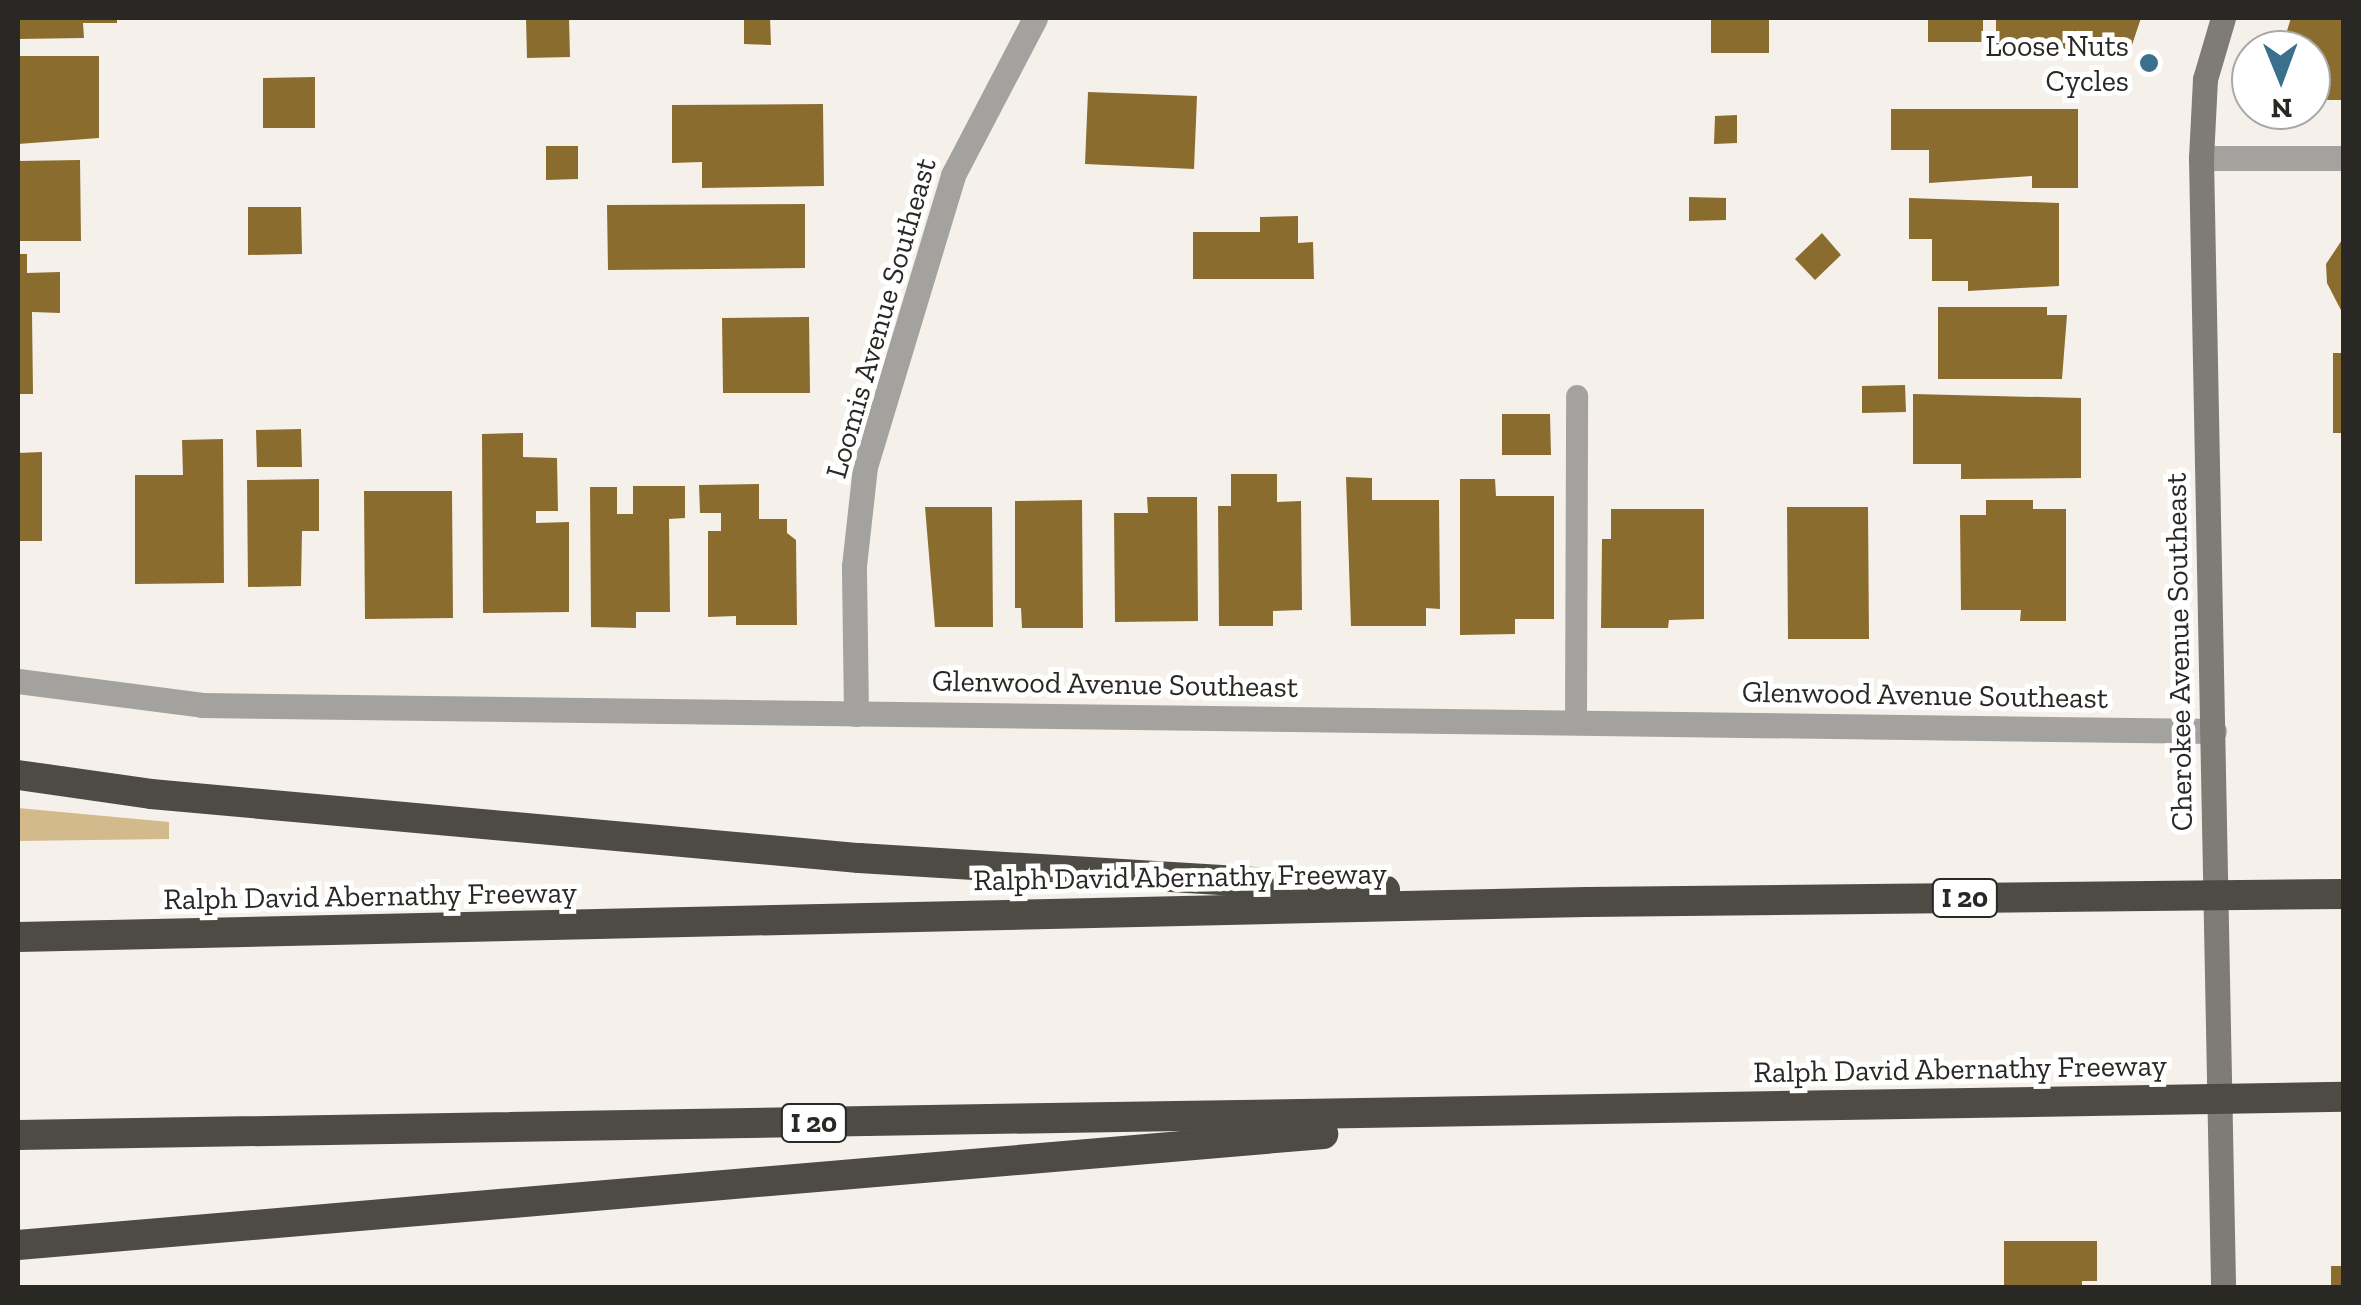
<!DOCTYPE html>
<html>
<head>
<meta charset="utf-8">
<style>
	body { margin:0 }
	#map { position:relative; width:2361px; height:1305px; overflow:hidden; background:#f5f1ea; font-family:"Zilla Slab",serif }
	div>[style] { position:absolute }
	.green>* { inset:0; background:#d3ba8c }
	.building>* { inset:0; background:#8a6c2f }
	.lane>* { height:22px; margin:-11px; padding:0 11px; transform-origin:11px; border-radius:11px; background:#a4a29f }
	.street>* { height:25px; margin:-12.5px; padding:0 12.5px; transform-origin:12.5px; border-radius:12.5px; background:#a4a29f }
	.secondary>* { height:25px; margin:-12.5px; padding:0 12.5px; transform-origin:12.5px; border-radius:12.5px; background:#7f7c78 }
	.highway>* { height:30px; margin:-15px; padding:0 15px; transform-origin:15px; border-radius:15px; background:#4e4b45 }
	.dots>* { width:28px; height:28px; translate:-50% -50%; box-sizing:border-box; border:5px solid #fff; border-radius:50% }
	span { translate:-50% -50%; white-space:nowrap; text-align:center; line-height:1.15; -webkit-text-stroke:10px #fff; paint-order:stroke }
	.shield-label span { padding:2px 8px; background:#fff; border:2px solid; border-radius:8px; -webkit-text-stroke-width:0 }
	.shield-label { font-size:28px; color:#292825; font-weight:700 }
	.poi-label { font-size:30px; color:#292825 }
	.right { translate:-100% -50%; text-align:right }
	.street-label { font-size:30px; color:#292825 }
	.frame { position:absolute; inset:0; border:20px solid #292825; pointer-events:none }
	.north { position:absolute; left:2231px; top:30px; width:100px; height:100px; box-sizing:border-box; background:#fff; border:2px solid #a9a9a8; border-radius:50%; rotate:179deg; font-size:28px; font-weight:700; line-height:40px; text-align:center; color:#292825 }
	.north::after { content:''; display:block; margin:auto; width:35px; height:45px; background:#3a708c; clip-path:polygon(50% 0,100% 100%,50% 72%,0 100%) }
</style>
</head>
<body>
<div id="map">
	<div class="green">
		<i style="clip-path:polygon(18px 808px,169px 822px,169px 839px,18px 841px)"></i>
	</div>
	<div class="building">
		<i style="clip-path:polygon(18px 18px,117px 18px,117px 23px,83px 23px,84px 38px,18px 39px)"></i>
		<i style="clip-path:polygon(526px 18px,569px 18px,570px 57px,527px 58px)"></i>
		<i style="clip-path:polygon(744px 18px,770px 18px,771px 45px,744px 44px)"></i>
		<i style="clip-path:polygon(1711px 18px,1769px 18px,1769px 53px,1711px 53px)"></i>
		<i style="clip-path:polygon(1928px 18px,1983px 18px,1983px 42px,1928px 42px)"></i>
		<i style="clip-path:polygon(1996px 18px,2141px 18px,2129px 54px,1996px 54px)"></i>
		<i style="clip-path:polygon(2291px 18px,2344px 18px,2344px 100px,2311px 100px,2311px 50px,2281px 50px)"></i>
		<i style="clip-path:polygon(18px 56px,99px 56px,99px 138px,18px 144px)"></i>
		<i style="clip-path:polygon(315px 77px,315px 128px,263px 128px,263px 78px)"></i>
		<i style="clip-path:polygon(1088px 92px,1197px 96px,1194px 169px,1085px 164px)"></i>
		<i style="clip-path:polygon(823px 104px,824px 186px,702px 188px,702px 162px,672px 163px,672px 105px)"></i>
		<i style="clip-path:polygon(1891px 109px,2078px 109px,2078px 188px,2032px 188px,2032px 176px,1929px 183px,1929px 150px,1891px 150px)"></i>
		<i style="clip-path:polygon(1737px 115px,1737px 143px,1714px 144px,1715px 116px)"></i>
		<i style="clip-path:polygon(546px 146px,578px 146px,578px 179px,546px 180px)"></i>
		<i style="clip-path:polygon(80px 160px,81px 241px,18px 241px,18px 161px)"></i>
		<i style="clip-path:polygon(1689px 197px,1726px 198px,1726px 220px,1689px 221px)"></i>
		<i style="clip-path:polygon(1909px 198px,2059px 203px,2059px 286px,1968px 291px,1968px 281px,1932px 281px,1932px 239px,1909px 239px)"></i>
		<i style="clip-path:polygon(805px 204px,805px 268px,608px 270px,607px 205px)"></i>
		<i style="clip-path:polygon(248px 207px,301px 207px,302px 254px,248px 255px)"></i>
		<i style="clip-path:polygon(1298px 216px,1298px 243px,1313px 242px,1314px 279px,1193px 279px,1193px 232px,1260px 232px,1260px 217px)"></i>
		<i style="clip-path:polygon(1822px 233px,1841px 255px,1815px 280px,1795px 259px)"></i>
		<i style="clip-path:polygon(2344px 237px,2344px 316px,2327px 283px,2326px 264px)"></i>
		<i style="clip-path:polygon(18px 254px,27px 254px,27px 273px,60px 272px,60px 313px,32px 312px,33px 394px,18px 394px)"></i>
		<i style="clip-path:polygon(1938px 307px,2047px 307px,2047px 315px,2067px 315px,2062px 379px,1938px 379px)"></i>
		<i style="clip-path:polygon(809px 317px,810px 393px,723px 393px,722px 318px)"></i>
		<i style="clip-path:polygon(2333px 353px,2344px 353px,2344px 433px,2333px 433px)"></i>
		<i style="clip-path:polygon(1905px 385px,1906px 412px,1862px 413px,1862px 386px)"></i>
		<i style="clip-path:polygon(1913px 394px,2081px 398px,2081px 478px,1961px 479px,1961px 464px,1913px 464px)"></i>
		<i style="clip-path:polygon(1502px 414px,1550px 414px,1551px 455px,1502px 455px)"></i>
		<i style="clip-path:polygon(301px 429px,302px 467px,257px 467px,256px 430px)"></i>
		<i style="clip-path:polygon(523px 433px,523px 457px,557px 458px,558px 511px,536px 511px,536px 523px,569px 522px,569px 612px,483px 613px,482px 434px)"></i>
		<i style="clip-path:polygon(223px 439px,224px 583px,135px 584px,135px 475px,183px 475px,182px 440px)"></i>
		<i style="clip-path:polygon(42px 452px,42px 541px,18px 541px,18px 453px)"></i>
		<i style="clip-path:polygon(1231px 474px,1277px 474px,1277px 502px,1301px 501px,1302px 610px,1273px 611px,1273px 626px,1219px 626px,1218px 506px,1231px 506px)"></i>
		<i style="clip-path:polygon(1346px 477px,1372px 478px,1372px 500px,1439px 500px,1440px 609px,1426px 608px,1426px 626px,1351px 626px)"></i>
		<i style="clip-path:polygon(319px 479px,319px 531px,302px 531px,301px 586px,248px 587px,247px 480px)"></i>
		<i style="clip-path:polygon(1460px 479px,1495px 479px,1496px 496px,1554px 496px,1554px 619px,1515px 619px,1515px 634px,1460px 635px)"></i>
		<i style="clip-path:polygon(759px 484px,759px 519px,787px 519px,787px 533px,796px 540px,797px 625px,736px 625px,736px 616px,708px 617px,708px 531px,721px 531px,721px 513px,700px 513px,699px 485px)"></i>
		<i style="clip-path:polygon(633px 486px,685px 486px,685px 518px,669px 519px,670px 612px,636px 612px,636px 628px,591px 627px,590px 487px,617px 487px,617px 514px,633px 514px)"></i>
		<i style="clip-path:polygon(364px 491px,452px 491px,453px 618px,365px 619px)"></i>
		<i style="clip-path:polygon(1147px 497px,1197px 497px,1198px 621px,1115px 622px,1114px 513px,1148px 513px)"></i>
		<i style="clip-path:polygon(1082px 500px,1083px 628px,1022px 628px,1021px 608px,1015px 608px,1015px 501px)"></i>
		<i style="clip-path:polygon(1986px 500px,2033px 500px,2033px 509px,2066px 509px,2066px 621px,2020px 621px,2021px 610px,1961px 610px,1960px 515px,1986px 515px)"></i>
		<i style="clip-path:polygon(925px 507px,992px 507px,993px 627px,935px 627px)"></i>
		<i style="clip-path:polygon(1787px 507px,1868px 507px,1869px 639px,1788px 639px)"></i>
		<i style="clip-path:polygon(1611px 509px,1704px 509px,1704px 619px,1669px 620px,1668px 628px,1601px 628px,1602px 539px,1611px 539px)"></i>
		<i style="clip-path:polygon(2004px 1241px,2097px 1241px,2097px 1281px,2082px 1281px,2082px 1288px,2004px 1288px)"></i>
		<i style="clip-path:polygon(2331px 1266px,2344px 1266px,2344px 1288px,2331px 1288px)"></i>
	</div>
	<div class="lane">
		<i style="left:1576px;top:723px;width:327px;rotate:-89.8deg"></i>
	</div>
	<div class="street">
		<i style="left:2201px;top:158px;width:143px"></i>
		<i style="left:18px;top:681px;width:186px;rotate:7.4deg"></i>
		<i style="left:202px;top:705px;width:2012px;rotate:0.74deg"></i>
		<i style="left:856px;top:714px;width:148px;rotate:-90.8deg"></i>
		<i style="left:854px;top:566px;width:100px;rotate:-83.7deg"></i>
		<i style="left:865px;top:467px;width:305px;rotate:-73.2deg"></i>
		<i style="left:953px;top:175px;width:177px;rotate:-62.4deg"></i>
	</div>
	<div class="secondary">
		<i style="left:2223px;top:18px;width:64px;rotate:106.4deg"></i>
		<i style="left:2205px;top:79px;width:79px;rotate:92.9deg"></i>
		<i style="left:2201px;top:158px;width:1130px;rotate:88.88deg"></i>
	</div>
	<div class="highway">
		<i style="left:18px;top:775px;width:134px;rotate:8.1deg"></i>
		<i style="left:151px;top:794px;width:711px;rotate:5.17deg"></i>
		<i style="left:859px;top:858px;width:527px;rotate:3.48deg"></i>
		<i style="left:18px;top:937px;width:1569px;rotate:-1.28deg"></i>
		<i style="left:1587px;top:902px;width:757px;rotate:-0.61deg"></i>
		<i style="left:18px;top:1135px;width:2326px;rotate:-0.94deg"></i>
		<i style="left:18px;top:1245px;width:1310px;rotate:-4.86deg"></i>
	</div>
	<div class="dots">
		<i style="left:2149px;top:63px;background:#3a708c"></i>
	</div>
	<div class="shield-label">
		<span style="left:1965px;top:898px">I 20</span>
		<span style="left:814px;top:1123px">I 20</span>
	</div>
	<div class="poi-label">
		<span class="right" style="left:2129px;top:63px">Loose Nuts<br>Cycles</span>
	</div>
	<div class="street-label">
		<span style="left:881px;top:318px;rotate:-74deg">Loomis Avenue Southeast</span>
		<span style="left:2179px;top:652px;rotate:-91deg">Cherokee Avenue Southeast</span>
		<span style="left:1115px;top:684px;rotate:1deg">Glenwood Avenue Southeast</span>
		<span style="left:1925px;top:695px;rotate:1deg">Glenwood Avenue Southeast</span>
		<span style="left:1180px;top:877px;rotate:-1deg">Ralph David Abernathy Freeway</span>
		<span style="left:370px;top:896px;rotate:-1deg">Ralph David Abernathy Freeway</span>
		<span style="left:1960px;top:1069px;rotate:-1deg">Ralph David Abernathy Freeway</span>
	</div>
	<div class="frame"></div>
	<div class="north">N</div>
</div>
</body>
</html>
